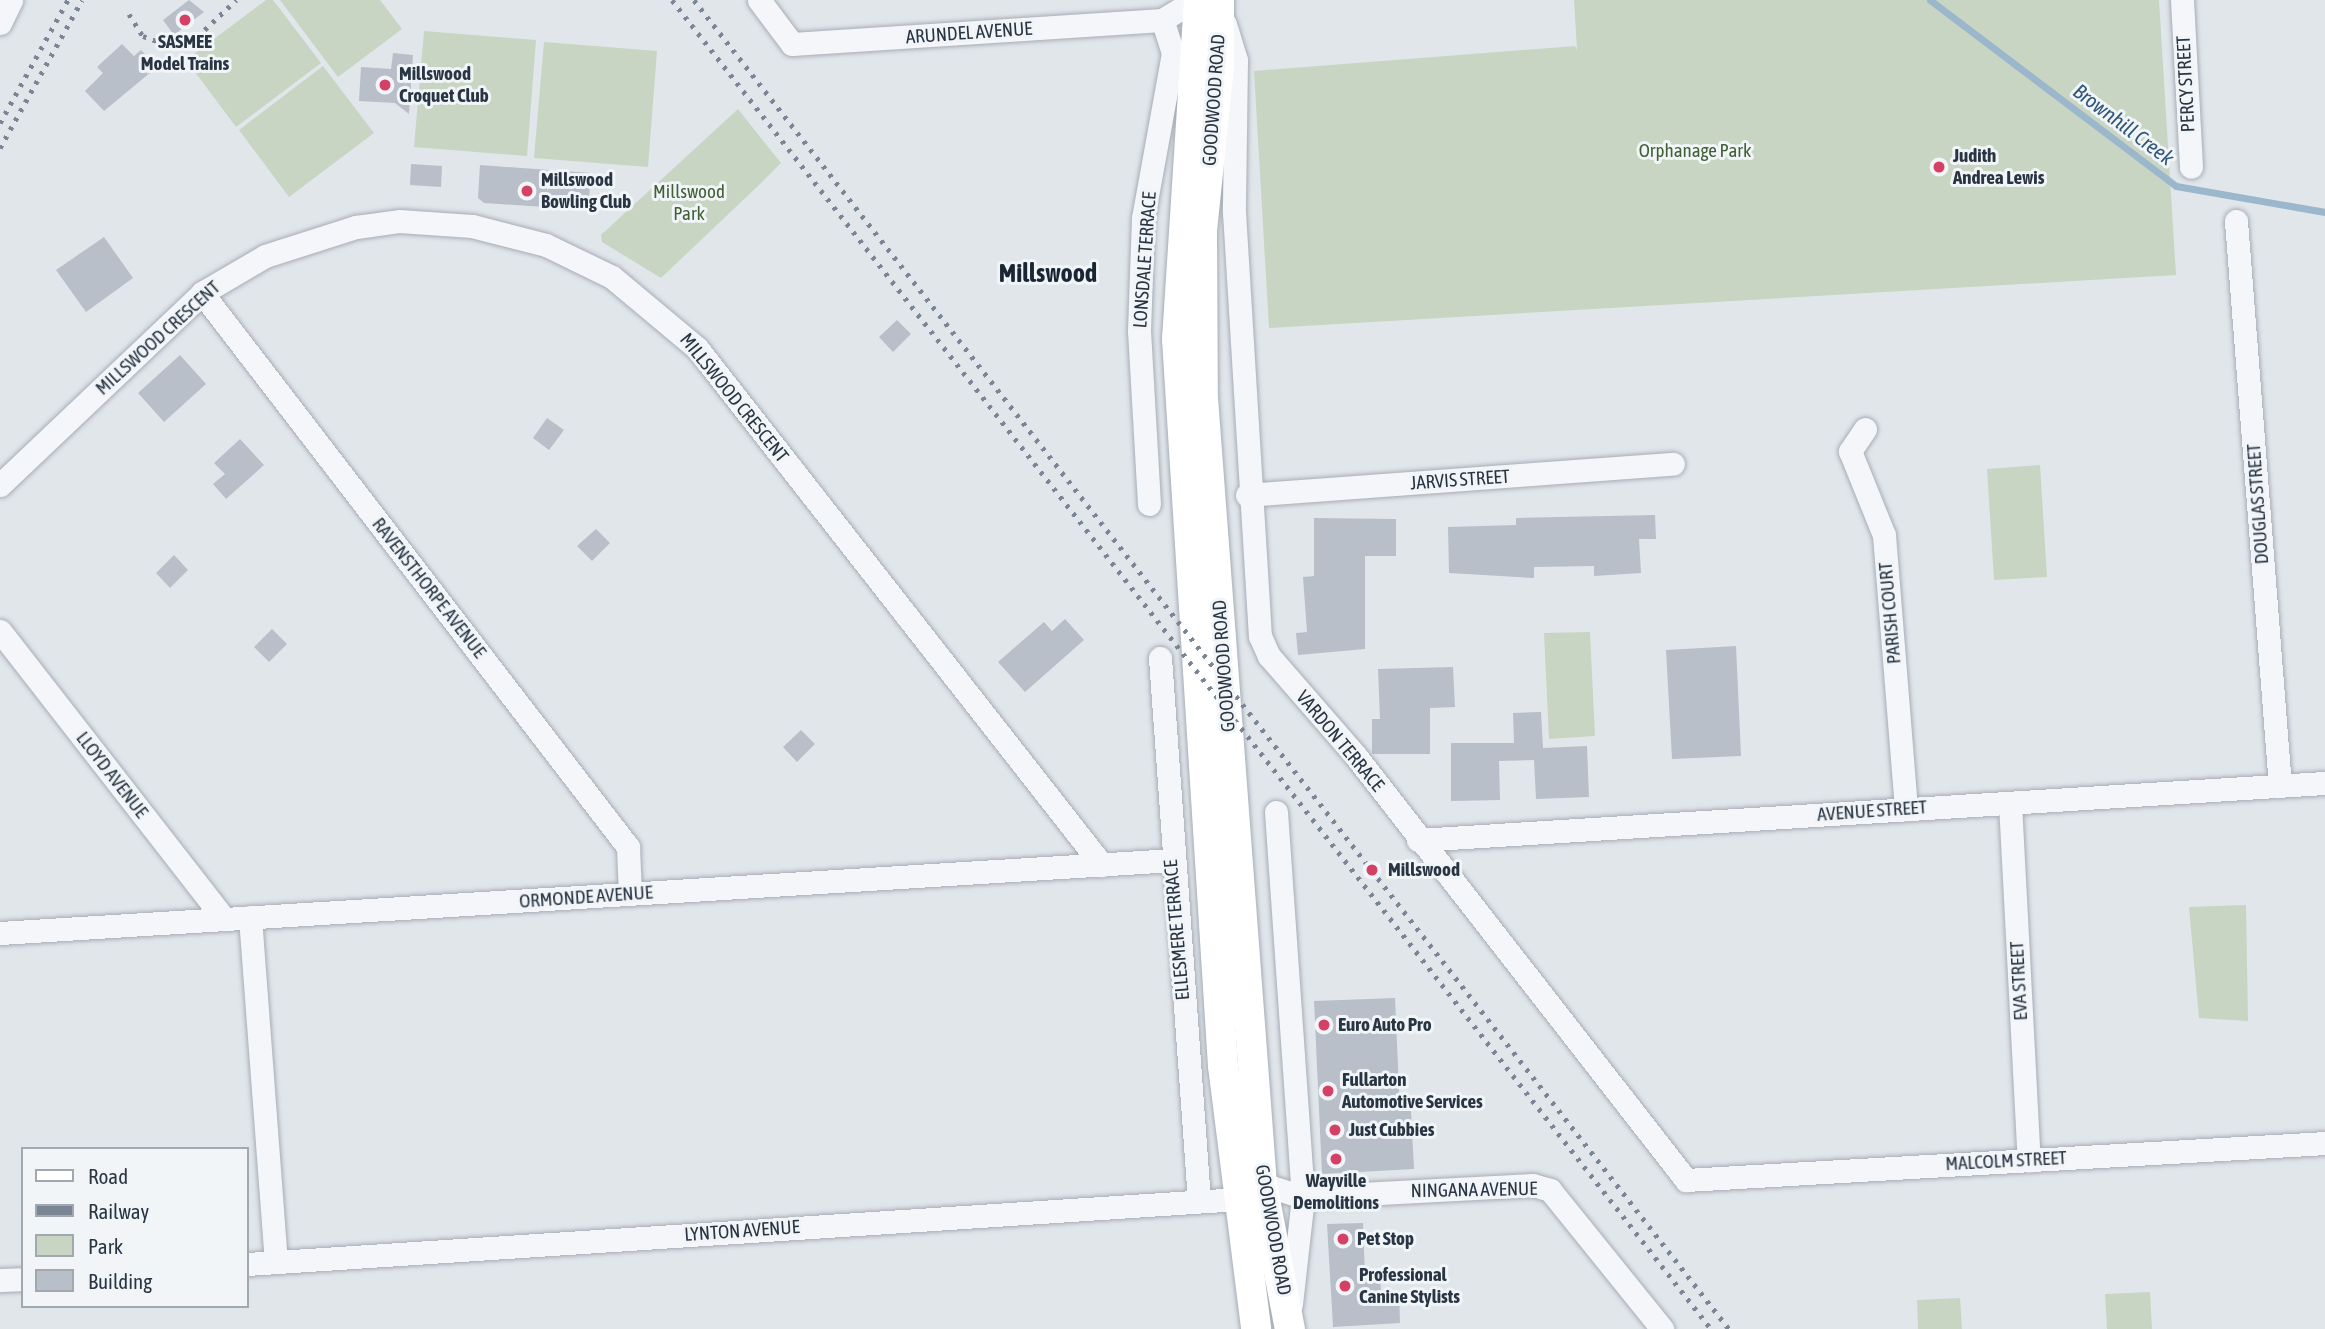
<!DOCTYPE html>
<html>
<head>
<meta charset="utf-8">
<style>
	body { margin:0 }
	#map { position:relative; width:2325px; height:1329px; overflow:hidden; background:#e1e6eb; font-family:"Asap Condensed",sans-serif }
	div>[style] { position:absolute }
	.green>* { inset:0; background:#c8d5c2 }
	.stream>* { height:7px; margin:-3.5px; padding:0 3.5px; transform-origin:3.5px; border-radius:3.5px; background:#9bb7cc }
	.building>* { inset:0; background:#b8bfc8 }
	.roads { filter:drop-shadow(0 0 2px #a6adb5) drop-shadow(0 0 2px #a6adb5) }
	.minor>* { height:23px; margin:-11.5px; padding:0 11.5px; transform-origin:11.5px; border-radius:11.5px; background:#f4f6f9 }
	.major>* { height:30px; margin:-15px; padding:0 15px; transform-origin:15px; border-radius:15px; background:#fff }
	.rail>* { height:5px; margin-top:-2.5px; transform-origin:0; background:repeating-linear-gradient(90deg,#7a8695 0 3.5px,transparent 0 10.5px) }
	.dots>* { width:19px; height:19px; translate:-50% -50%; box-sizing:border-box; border:4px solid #f1f5f8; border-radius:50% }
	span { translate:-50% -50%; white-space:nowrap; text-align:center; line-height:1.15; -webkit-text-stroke:6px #f1f5f8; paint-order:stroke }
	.street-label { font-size:19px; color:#293543 }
	.poi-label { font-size:19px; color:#293543; font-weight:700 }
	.left { translate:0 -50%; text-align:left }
	.park-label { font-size:19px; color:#416035 }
	.water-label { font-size:21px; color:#31577a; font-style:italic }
	.district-label { font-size:26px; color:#1b2634; font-weight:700 }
	.legend { position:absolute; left:21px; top:1147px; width:228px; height:161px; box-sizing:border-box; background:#f1f5f8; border:2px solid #a1a8b0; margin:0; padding:9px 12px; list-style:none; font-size:21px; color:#293543 }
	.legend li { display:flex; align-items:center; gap:14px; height:35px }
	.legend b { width:35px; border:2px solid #a1a8b0 }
</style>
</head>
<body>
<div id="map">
	<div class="green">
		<i style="clip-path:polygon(266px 0,273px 0,321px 63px,236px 127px,186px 60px)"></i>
		<i style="clip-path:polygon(280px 0,380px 0,402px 29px,338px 77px)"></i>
		<i style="clip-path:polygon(1574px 0,2159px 0,2176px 275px,1269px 328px,1254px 71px,1575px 46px,1577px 50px)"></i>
		<i style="clip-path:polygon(424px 31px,536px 40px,527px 156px,414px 147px)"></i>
		<i style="clip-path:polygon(544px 42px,657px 51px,648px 167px,534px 158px)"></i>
		<i style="clip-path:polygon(323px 66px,374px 133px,289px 197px,239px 130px)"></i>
		<i style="clip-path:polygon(738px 109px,781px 163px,759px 185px,661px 278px,602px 242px,601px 235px)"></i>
		<i style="clip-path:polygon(2040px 465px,2047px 577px,1994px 580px,1987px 469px)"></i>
		<i style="clip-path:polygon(1590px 632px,1595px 736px,1549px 739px,1544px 633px)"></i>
		<i style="clip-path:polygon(2246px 905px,2248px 1021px,2199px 1018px,2189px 907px)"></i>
		<i style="clip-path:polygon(2150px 1292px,2152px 1329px,2107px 1329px,2105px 1294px)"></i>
		<i style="clip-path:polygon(1960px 1298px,1962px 1329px,1918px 1329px,1917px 1300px)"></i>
	</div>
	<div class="stream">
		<i style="left:1930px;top:0;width:308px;rotate:37.1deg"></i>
		<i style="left:2176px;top:186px;width:151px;rotate:9.9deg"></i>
	</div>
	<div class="building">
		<i style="clip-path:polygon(189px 0,204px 12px,174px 35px,163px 20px)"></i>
		<i style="clip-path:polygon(122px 44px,134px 56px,141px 50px,157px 67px,104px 111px,85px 91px,103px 73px,97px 67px)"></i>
		<i style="clip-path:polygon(393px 53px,413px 55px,409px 114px,395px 103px,359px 101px,361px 67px,391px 69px)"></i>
		<i style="clip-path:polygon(411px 164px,442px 166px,441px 187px,410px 185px)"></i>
		<i style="clip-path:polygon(480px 165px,591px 173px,588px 210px,484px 203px,478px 198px)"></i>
		<i style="clip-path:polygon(104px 237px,133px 278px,86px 312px,56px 270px)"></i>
		<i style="clip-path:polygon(897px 320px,911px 334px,893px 352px,879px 337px)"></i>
		<i style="clip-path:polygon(180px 355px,206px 384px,164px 422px,138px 393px)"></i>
		<i style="clip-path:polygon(547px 418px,564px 430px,549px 450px,533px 438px)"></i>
		<i style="clip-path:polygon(240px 439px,264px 465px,226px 499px,213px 484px,225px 474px,214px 463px)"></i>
		<i style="clip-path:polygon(1655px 515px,1656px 539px,1639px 539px,1641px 573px,1594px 576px,1594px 566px,1534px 567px,1534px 578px,1449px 573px,1448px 527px,1516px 525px,1516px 518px)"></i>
		<i style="clip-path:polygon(1314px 518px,1396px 519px,1396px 556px,1365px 556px,1365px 649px,1298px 655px,1296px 633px,1307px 632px,1303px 577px,1314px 576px)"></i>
		<i style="clip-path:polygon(596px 529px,610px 543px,592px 561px,577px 546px)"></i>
		<i style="clip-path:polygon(174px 555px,188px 570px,170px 588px,156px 573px)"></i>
		<i style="clip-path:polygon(1065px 619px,1084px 640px,1025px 692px,998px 662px,1044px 622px,1052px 631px)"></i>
		<i style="clip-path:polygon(272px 629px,287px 644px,269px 662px,254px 647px)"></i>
		<i style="clip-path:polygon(1736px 646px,1741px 756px,1672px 759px,1666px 650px)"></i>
		<i style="clip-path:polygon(1453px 667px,1455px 707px,1430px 708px,1430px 754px,1372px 754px,1372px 719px,1380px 719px,1378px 669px)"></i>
		<i style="clip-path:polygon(1541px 712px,1543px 748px,1587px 746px,1589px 797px,1536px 799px,1534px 760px,1499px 761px,1500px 800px,1451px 801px,1451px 743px,1514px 743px,1513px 713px)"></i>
		<i style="clip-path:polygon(801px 730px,815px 744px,797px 762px,783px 747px)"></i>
		<i style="clip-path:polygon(1395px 998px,1400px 1111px,1411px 1111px,1414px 1169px,1322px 1174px,1314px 1001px)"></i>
		<i style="clip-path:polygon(1363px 1223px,1365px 1275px,1380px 1274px,1381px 1292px,1399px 1291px,1400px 1323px,1333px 1327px,1327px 1224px)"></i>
	</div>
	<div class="roads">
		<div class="minor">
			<i style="left:759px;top:0;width:55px;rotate:53.1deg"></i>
			<i style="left:792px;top:44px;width:371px;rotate:-3.7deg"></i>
			<i style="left:1162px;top:20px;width:39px;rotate:-31deg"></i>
			<i style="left:2182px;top:0;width:167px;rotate:86.9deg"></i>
			<i style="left:0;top:23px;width:25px;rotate:-64deg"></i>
			<i style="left:1225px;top:24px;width:38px;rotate:73deg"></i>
			<i style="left:1236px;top:60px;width:152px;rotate:90.8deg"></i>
			<i style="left:1234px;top:212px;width:425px;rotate:86.5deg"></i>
			<i style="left:1260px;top:636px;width:22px;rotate:66deg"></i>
			<i style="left:1269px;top:656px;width:131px;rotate:49deg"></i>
			<i style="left:1355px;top:755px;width:539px;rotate:52.09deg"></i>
			<i style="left:1686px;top:1180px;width:640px;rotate:-3.31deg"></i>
			<i style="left:2236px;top:221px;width:567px;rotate:85.55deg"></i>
			<i style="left:202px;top:293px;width:699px;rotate:52.44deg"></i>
			<i style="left:628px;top:847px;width:47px;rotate:87.6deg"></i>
			<i style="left:1865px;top:429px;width:27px;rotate:124deg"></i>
			<i style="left:1850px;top:451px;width:91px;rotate:68deg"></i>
			<i style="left:1884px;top:535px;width:275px;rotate:85.4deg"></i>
			<i style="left:0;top:485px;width:279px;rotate:-43.5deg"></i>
			<i style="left:202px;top:293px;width:73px;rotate:-30.4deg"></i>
			<i style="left:265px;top:256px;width:96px;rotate:-17.7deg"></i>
			<i style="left:356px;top:227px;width:43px;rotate:-7.9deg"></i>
			<i style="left:399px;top:221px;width:73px;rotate:3.9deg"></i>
			<i style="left:472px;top:226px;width:76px;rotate:14.4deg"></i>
			<i style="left:546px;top:245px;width:73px;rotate:25.9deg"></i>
			<i style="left:612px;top:277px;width:111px;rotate:39.9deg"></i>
			<i style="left:697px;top:348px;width:657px;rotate:51.93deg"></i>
			<i style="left:1247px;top:495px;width:427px;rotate:-4.2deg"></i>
			<i style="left:1149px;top:504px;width:173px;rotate:-93.3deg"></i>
			<i style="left:1139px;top:331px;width:113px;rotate:-88deg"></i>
			<i style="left:1143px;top:218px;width:168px;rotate:-79.7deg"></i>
			<i style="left:1173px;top:53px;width:35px;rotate:-108deg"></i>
			<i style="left:0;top:631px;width:365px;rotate:52.1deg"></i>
			<i style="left:1160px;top:658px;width:544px;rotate:85.89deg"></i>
			<i style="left:2010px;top:803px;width:358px;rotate:87deg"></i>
			<i style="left:1276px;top:812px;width:386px;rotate:86deg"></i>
			<i style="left:1303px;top:1197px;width:108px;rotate:96.4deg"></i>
			<i style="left:1418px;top:840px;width:909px;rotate:-3.6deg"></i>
			<i style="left:250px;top:917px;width:346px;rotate:85.7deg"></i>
			<i style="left:0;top:933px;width:1174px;rotate:-3.56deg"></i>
			<i style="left:1262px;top:1184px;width:43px;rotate:17.6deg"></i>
			<i style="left:1303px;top:1197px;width:230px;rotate:-3deg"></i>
			<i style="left:1533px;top:1185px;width:18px;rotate:16deg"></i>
			<i style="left:1550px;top:1190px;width:179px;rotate:51.1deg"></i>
			<i style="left:247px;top:1264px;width:993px;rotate:-3.75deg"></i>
			<i style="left:0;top:1280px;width:23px;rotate:-2deg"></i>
		</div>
		<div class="major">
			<i style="left:1199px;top:0;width:340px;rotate:93.7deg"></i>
			<i style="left:1177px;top:339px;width:728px;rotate:86.38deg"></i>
			<i style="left:1223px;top:1066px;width:265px;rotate:82.8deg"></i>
			<i style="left:1219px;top:0;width:66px;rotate:90deg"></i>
			<i style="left:1219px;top:66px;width:166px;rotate:95.9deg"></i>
			<i style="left:1202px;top:231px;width:167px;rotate:89.7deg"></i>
			<i style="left:1203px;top:398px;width:788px;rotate:85.71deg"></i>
			<i style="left:1262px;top:1184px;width:148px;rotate:79.1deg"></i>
		</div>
	</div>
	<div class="rail">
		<i style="left:672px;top:0;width:1687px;rotate:51.98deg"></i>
		<i style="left:694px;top:0;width:1684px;rotate:52.09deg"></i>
		<i style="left:129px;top:14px;width:26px;rotate:58deg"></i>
		<i style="left:143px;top:36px;width:30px;rotate:20deg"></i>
		<i style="left:171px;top:46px;width:28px;rotate:-19deg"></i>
		<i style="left:197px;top:37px;width:54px;rotate:-43.5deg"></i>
		<i style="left:0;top:123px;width:141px;rotate:-61.1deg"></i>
		<i style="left:0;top:148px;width:169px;rotate:-61deg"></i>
	</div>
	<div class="dots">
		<i style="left:185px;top:20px;background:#d54164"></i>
		<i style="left:385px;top:85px;background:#d54164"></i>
		<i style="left:1939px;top:167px;background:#d54164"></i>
		<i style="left:527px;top:191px;background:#d54164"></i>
		<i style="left:1372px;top:870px;background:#d54164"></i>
		<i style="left:1324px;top:1025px;background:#d54164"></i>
		<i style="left:1328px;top:1091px;background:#d54164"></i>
		<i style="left:1335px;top:1130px;background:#d54164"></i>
		<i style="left:1336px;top:1159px;background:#d54164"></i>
		<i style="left:1343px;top:1239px;background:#d54164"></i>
		<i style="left:1345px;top:1286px;background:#d54164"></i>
	</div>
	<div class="street-label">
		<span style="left:969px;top:33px;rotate:-4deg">ARUNDEL AVENUE</span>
		<span style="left:2186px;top:84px;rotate:-93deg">PERCY STREET</span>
		<span style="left:1214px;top:100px;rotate:-86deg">GOODWOOD ROAD</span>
		<span style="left:1145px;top:260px;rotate:-86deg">LONSDALE TERRACE</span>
		<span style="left:158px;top:338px;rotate:-42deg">MILLSWOOD CRESCENT</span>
		<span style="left:734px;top:398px;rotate:51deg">MILLSWOOD CRESCENT</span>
		<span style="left:1460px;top:480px;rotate:-4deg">JARVIS STREET</span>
		<span style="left:2258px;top:504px;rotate:-94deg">DOUGLAS STREET</span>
		<span style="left:429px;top:588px;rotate:52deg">RAVENSTHORPE AVENUE</span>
		<span style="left:1890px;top:613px;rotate:-95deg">PARISH COURT</span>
		<span style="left:1224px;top:666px;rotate:-94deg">GOODWOOD ROAD</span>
		<span style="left:1340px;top:741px;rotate:50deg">VARDON TERRACE</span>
		<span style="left:112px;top:775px;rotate:52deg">LLOYD AVENUE</span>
		<span style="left:1872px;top:811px;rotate:-4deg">AVENUE STREET</span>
		<span style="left:586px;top:897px;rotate:-4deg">ORMONDE AVENUE</span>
		<span style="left:1177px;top:930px;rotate:-95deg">ELLESMERE TERRACE</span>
		<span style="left:2019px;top:981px;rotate:-93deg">EVA STREET</span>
		<span style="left:2006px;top:1161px;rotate:-3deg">MALCOLM STREET</span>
		<span style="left:1474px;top:1190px;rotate:-1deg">NINGANA AVENUE</span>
		<span style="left:1273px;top:1230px;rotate:80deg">GOODWOOD ROAD</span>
		<span style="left:742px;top:1231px;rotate:-4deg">LYNTON AVENUE</span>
	</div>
	<div class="poi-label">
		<span style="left:185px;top:53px">SASMEE<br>Model Trains</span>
		<span class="left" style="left:399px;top:85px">Millswood<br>Croquet Club</span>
		<span class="left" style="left:1953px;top:167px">Judith<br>Andrea Lewis</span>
		<span class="left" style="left:541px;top:191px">Millswood<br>Bowling Club</span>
		<span class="left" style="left:1388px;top:870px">Millswood</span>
		<span class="left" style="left:1338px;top:1025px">Euro Auto Pro</span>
		<span class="left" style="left:1342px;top:1091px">Fullarton<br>Automotive Services</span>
		<span class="left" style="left:1349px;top:1130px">Just Cubbies</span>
		<span style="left:1336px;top:1192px">Wayville<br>Demolitions</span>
		<span class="left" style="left:1357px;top:1239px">Pet Stop</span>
		<span class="left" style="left:1359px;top:1286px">Professional<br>Canine Stylists</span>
	</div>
	<div class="park-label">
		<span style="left:1695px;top:151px">Orphanage Park</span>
		<span style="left:689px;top:203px">Millswood<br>Park</span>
	</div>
	<div class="water-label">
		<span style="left:2124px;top:124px;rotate:37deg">Brownhill Creek</span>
	</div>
	<div class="district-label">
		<span style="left:1048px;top:274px">Millswood</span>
	</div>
	<ul class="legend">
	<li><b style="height:9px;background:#fff"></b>Road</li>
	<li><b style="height:9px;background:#7a8695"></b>Railway</li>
	<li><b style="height:19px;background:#c8d5c2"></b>Park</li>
	<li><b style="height:19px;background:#b8bfc8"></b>Building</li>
	</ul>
</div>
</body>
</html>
